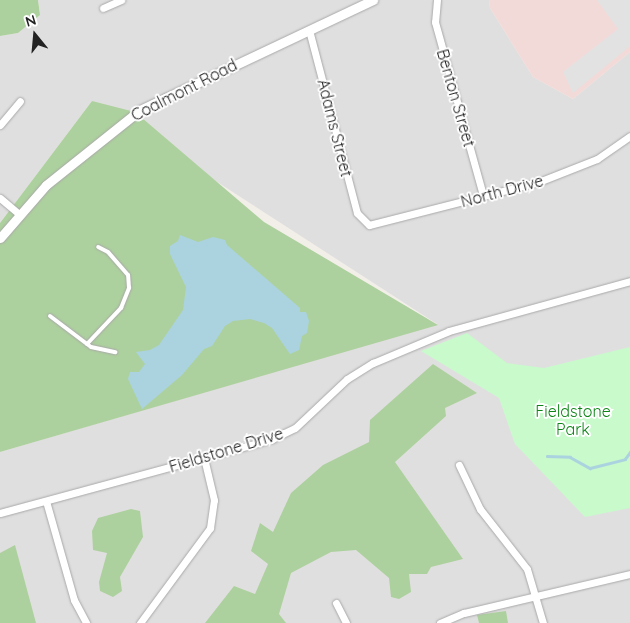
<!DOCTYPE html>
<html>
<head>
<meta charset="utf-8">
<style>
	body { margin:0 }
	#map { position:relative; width:630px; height:623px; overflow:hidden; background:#f2efe9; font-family:Quicksand,sans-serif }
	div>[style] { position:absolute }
	.residential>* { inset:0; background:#e0dfdf }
	.commercial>* { inset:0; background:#f2dad9 }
	.forest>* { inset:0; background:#add19e }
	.park>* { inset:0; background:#c8facc }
	.parking>* { inset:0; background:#e2e2e2 }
	.water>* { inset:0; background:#aad3df }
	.stream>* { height:2.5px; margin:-1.25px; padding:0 1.25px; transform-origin:1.25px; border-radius:1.25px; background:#aad3df }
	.roads { filter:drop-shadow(0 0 1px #a9a9a9) drop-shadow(0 0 1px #a9a9a9) }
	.service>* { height:4px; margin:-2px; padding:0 2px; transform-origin:2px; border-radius:2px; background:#fff }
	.minor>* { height:7px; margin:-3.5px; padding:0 3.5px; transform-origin:3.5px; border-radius:3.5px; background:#fff }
	.tertiary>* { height:9px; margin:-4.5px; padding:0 4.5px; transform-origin:4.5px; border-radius:4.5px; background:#fff }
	span { translate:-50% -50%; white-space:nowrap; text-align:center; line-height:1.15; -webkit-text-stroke:4px #fff; paint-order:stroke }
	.street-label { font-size:16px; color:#222 }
	.park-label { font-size:16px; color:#0c8416 }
	.north { position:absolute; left:10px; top:10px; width:50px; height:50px; -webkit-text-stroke:4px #fff; paint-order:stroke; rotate:343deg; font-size:14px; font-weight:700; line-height:20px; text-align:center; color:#222 }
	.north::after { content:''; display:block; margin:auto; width:18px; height:22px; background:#222; clip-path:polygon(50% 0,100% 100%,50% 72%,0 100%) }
</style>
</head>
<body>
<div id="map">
	<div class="residential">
		<i style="clip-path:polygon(38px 0,489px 0,490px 8px,533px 77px,573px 99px,630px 52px,630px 623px,0 623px,0 452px,437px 324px,92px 101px,0 223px,0 36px,18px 33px,40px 15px)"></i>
	</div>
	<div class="commercial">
		<i style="clip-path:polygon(489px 0,630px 0,630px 52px,573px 99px,533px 77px,490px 8px)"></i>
	</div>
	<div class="forest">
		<i style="clip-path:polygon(0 0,38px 0,40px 15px,18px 33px,0 36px)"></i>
		<i style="clip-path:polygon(92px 101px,135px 112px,264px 222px,438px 325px,0 452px,0 223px)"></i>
		<i style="clip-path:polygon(433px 364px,477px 393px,445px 408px,446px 416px,395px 462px,463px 559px,431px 567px,427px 574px,409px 574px,411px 592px,399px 599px,391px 597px,389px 578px,356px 550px,331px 552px,291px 573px,279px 614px,286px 623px,205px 623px,234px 586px,255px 594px,268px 564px,251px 551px,260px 523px,273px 532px,291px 493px,323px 465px,369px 442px,370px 420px)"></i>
		<i style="clip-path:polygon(131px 509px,140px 511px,143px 537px,120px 577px,122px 591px,113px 597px,100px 591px,99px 582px,107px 553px,93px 550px,92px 531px,98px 518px)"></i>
		<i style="clip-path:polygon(15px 545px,36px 623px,0 623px,0 553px)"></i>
		<i style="clip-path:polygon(506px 611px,508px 623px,479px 623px,477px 615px)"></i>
	</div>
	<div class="park">
		<i style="clip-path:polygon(467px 333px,507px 363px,544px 368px,630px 347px,630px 508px,585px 517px,515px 444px,499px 398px,421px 351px)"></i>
	</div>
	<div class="parking">
		<i style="clip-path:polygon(597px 0,630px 0,630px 46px,573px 93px,563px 72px,618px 29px)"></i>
	</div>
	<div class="water">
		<i style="clip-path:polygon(180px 235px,198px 242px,213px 237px,225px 240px,227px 245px,300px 308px,300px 312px,306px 312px,309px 321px,307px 333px,302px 336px,299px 350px,290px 354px,272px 328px,264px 323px,250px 319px,233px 321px,225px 326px,212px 346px,204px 349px,182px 375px,142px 409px,128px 379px,130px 372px,139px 372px,145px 364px,136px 352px,150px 350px,159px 345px,183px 310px,186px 287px,170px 254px,170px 246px,178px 241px)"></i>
	</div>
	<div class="stream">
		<i style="left:547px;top:456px;width:23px;rotate:2deg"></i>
		<i style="left:570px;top:457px;width:23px;rotate:29deg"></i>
		<i style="left:590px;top:468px;width:36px;rotate:-14deg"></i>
		<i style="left:625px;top:459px;width:9px;rotate:-54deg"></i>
	</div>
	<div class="roads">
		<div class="service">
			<i style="left:50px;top:316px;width:51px;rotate:37.1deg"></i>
			<i style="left:91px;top:347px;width:25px;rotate:12deg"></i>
			<i style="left:87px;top:344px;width:50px;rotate:-46.6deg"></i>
			<i style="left:121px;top:308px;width:22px;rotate:-68deg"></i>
			<i style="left:129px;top:288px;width:13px;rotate:-94deg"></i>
			<i style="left:128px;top:275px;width:30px;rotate:-131deg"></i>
			<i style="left:108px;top:252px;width:11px;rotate:-153deg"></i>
		</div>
		<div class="minor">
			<i style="left:437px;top:0;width:22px;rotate:95deg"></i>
			<i style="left:435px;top:22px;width:180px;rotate:74.5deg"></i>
			<i style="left:103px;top:8px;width:20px;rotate:-24deg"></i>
			<i style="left:309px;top:30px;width:189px;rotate:75.3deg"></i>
			<i style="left:357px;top:213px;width:17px;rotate:45deg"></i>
			<i style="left:369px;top:225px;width:178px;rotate:-14.3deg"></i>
			<i style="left:541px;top:181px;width:60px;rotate:-21.4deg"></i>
			<i style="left:597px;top:159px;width:40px;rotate:-34.9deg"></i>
			<i style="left:0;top:125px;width:31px;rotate:-50deg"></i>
			<i style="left:0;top:198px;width:25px;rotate:40deg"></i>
			<i style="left:459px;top:465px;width:49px;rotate:64.5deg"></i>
			<i style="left:480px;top:509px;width:76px;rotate:51.9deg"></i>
			<i style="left:527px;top:569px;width:56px;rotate:73.5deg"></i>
			<i style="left:46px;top:501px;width:103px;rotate:74.2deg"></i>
			<i style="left:74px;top:600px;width:26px;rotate:62deg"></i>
			<i style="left:0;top:513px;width:282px;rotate:-15.2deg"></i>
			<i style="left:272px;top:439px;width:25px;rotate:-26deg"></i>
			<i style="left:295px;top:428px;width:71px;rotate:-43.3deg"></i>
			<i style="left:347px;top:379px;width:31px;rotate:-32deg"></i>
			<i style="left:373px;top:363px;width:82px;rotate:-22.8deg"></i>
			<i style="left:449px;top:331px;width:188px;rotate:-15.4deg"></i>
			<i style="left:336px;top:603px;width:22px;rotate:63deg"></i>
			<i style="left:140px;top:623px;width:118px;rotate:-53.6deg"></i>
			<i style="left:210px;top:528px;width:28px;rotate:-82deg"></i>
			<i style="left:214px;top:500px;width:43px;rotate:-103.4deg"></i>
			<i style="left:440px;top:623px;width:26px;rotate:-23deg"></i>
			<i style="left:464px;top:613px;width:171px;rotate:-13.2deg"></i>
		</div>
		<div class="tertiary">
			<i style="left:0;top:238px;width:70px;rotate:-49deg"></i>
			<i style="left:46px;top:185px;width:120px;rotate:-38.6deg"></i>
			<i style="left:140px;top:110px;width:258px;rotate:-25.3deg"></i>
		</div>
	</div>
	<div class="street-label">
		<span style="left:184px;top:90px;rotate:-27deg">Coalmont Road</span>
		<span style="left:456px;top:98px;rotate:74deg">Benton Street</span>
		<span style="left:335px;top:128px;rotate:76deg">Adams Street</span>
		<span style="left:502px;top:191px;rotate:-15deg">North Drive</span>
		<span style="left:226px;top:450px;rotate:-17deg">Fieldstone Drive</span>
	</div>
	<div class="park-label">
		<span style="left:573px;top:420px">Fieldstone<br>Park</span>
	</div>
	<div class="north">N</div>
</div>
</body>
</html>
